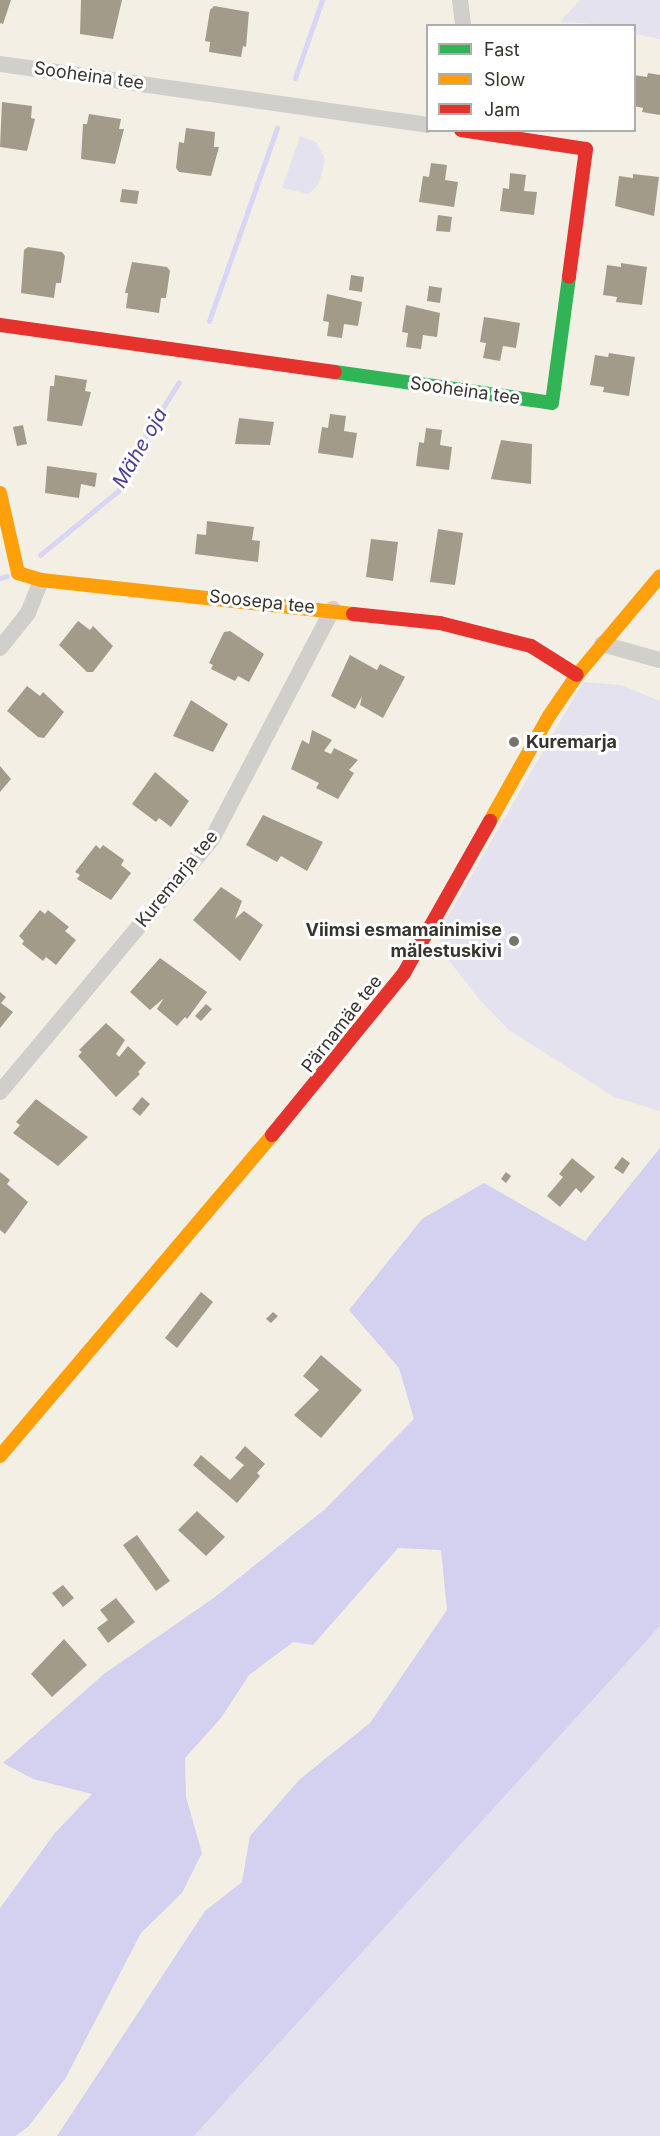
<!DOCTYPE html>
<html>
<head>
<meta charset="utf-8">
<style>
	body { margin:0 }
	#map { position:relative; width:660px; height:2136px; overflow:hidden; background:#f3efe5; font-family:Inter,sans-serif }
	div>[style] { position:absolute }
	.green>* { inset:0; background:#e4e2ee }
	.forest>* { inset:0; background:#d4d0ef }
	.stream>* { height:5px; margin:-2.5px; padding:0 2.5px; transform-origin:2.5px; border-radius:2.5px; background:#d9d5f5 }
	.building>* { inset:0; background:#a29b8a }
	.street>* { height:16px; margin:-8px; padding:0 8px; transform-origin:8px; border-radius:8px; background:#d0cfcc }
	.fast>* { height:14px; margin:-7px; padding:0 7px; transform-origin:7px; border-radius:7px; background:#30b455 }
	.slow>* { height:14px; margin:-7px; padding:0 7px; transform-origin:7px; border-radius:7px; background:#ff9f0a }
	.jam>* { height:14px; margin:-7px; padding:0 7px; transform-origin:7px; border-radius:7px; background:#e5322d }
	.dots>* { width:16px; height:16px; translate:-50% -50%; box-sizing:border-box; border:3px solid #fff; border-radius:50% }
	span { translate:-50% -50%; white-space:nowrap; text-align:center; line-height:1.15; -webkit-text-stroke:6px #fff; paint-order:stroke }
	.street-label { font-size:18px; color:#37342d }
	.poi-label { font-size:18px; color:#37342d; font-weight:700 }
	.left { translate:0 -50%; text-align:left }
	.right { translate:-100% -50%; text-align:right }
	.water-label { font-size:20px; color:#4e3b97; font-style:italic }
	.legend { position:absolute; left:426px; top:24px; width:210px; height:108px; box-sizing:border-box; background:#fff; border:2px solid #afaeab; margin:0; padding:8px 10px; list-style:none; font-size:18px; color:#37342d }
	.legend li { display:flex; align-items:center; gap:12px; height:30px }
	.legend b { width:30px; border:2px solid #afaeab }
</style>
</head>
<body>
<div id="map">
	<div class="green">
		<i style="clip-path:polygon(580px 0,660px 0,660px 39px,635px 34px,634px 26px,560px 22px)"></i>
		<i style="clip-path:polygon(300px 136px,316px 142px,325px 159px,319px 184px,309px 194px,282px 188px)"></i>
		<i style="clip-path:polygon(583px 682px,620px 685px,660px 701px,660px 1111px,614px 1097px,509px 1030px,479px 999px,440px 949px,443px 925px)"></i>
		<i style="clip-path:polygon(660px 1626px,660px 2136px,194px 2136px,653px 1633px)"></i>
	</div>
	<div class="forest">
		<i style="clip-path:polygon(660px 1148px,660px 1626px,194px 2136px,57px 2136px,205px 1911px,242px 1882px,250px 1836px,300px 1779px,370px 1723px,447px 1610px,441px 1550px,398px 1548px,313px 1645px,293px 1642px,249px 1675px,221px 1718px,185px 1758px,186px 1797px,202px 1853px,182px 1893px,141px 1933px,65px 2079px,28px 2127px,15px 2136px,0 2136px,0 1908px,55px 1833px,92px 1794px,33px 1779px,3px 1763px,104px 1674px,215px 1597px,325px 1509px,414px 1419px,399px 1368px,349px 1310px,422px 1219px,484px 1183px,585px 1241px)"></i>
	</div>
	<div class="stream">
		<i style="left:295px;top:78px;width:83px;rotate:-70.9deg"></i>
		<i style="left:209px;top:321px;width:205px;rotate:-70.6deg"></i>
		<i style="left:40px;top:555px;width:101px;rotate:-39.4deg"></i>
		<i style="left:118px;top:491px;width:50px;rotate:-65deg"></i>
		<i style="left:139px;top:446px;width:75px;rotate:-58deg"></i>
		<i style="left:0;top:578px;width:7px;rotate:-16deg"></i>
	</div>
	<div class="building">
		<i style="clip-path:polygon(0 0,11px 0,3px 24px,0 23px)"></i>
		<i style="clip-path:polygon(81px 0,122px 0,113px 39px,80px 34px)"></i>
		<i style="clip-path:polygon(214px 6px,249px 12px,246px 47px,243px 46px,241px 57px,209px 52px,210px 42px,205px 41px,210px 10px)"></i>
		<i style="clip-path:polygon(648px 73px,660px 75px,660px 115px,642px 112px,643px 108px,634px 106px,634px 75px,647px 77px)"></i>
		<i style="clip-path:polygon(2px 102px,32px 106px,31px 118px,35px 119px,27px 151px,0 147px)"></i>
		<i style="clip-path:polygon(89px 114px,121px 119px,119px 129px,124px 129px,115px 164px,81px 159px,83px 124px,87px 124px)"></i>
		<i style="clip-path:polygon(186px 128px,215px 132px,214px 147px,219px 147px,211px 176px,179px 172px,176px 168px,179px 142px,184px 143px)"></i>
		<i style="clip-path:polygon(431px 163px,447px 165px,445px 180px,458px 182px,454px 207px,419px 202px,423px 176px,429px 177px)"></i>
		<i style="clip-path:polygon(510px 173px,526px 175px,524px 191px,537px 192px,534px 215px,500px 211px,503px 188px,509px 189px)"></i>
		<i style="clip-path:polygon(633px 174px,659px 177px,654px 216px,615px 206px,619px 176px,633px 178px)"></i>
		<i style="clip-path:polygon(122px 189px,139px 191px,137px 204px,120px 202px)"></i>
		<i style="clip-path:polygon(438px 215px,452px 217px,450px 232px,436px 231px)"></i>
		<i style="clip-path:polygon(28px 247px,62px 252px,65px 256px,61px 283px,56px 283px,54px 298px,21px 293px,24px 250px)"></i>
		<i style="clip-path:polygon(132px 262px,167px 267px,170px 271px,166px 298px,161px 298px,159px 313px,126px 308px,128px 293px,125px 293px)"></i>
		<i style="clip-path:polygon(621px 263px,647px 267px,642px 305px,616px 302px,617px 297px,603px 295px,607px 265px,621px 267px)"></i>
		<i style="clip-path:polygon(351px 275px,364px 277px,362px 292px,349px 290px)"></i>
		<i style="clip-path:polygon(429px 286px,442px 288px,440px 303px,427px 301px)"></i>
		<i style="clip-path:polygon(327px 294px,362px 302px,358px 326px,344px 324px,342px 338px,327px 336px,329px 322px,323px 321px)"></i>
		<i style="clip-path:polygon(406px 305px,440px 313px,437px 337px,423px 335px,421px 349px,406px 347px,408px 333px,402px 332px)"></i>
		<i style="clip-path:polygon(484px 317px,520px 323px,516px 348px,503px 346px,500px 361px,483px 358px,486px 343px,480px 342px)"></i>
		<i style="clip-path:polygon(609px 353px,635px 357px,629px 396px,603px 392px,604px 387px,590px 385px,595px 355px,608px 357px)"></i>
		<i style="clip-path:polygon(55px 375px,87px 380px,85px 391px,91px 392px,82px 426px,47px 421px,50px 386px,54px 386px)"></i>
		<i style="clip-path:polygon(330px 414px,346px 416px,344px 431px,357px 433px,353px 458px,318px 453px,322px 427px,328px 428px)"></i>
		<i style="clip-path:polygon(239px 418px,274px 422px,270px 445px,235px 444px)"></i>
		<i style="clip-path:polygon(23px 425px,27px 444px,17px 446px,13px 427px)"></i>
		<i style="clip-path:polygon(426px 428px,442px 430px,440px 445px,452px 447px,449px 470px,416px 466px,419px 442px,424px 443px)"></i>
		<i style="clip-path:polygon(501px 440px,532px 444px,531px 484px,491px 479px)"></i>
		<i style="clip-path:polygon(47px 466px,97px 473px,95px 487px,81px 484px,79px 498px,45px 493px)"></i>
		<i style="clip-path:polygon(207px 521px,254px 527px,252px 540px,260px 541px,258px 562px,195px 554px,197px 534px,206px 535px)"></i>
		<i style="clip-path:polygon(438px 529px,463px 533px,455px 585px,430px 582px)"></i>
		<i style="clip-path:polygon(371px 539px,398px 542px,393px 581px,366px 577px)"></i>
		<i style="clip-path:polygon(78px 621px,90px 630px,93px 626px,113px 646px,93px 672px,87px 672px,59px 645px)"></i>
		<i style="clip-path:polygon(230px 631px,264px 654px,249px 682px,238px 676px,235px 681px,211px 669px,213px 665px,209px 663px,224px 632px)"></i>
		<i style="clip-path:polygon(350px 655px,377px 670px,380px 664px,405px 677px,383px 718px,360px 705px,362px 696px,355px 709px,331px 696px)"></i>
		<i style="clip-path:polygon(27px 686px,40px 696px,43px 692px,64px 712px,44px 738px,38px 737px,7px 711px)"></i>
		<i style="clip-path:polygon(191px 700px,228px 724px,213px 752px,173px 736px)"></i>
		<i style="clip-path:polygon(312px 730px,332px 740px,324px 751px,331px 754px,334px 748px,358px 760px,349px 770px,354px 773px,338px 799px,316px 788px,319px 783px,291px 769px,302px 740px,309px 744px)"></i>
		<i style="clip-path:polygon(0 766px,11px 779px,0 792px)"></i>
		<i style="clip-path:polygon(155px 772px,189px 801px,171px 827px,159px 818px,156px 822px,132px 804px)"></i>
		<i style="clip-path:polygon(263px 815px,323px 842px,307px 871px,281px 856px,277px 862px,246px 845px)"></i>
		<i style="clip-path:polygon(96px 845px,100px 849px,103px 845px,124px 860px,121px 865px,131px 873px,111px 900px,77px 879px,80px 875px,75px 872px)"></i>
		<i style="clip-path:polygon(221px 887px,242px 901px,235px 919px,244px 911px,263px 925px,240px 961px,193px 920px)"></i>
		<i style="clip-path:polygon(40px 910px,45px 914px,48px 910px,69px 927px,65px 931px,76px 940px,56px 965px,46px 957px,43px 961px,22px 944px,24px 941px,19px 936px)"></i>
		<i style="clip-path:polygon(160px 958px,207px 992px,187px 1019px,185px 1017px,177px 1026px,157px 1009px,164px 998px,150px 1010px,130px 992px)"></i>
		<i style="clip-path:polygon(0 992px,6px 997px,1px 1003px,13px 1012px,0 1028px)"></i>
		<i style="clip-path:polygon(206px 1004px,212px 1009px,201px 1021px,195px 1016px)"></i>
		<i style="clip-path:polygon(106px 1023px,125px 1040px,116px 1054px,119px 1057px,128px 1046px,146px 1063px,138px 1072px,140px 1074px,116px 1097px,78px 1056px,82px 1052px,79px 1050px)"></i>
		<i style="clip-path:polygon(142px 1097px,150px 1104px,140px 1116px,132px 1109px)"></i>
		<i style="clip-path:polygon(36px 1099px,88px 1137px,58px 1166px,13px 1133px,20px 1125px,16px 1122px)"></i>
		<i style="clip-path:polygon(622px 1157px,630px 1163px,623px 1174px,614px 1168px)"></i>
		<i style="clip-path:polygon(572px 1158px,595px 1177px,581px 1193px,576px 1188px,560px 1207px,547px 1196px,563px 1177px,559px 1174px)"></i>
		<i style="clip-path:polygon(0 1172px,10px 1180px,7px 1184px,28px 1202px,5px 1234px,0 1230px)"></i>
		<i style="clip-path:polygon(506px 1172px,511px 1176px,506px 1183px,501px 1179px)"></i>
		<i style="clip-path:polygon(201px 1292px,213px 1302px,177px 1348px,165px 1338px)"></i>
		<i style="clip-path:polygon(273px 1312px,278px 1316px,271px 1323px,266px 1319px)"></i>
		<i style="clip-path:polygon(321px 1355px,362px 1390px,321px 1438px,294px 1415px,319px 1390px,303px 1376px)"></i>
		<i style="clip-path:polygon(245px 1446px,265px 1464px,257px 1473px,260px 1476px,237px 1503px,193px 1465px,201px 1455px,230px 1480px,244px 1465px,235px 1458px)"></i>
		<i style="clip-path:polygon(197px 1511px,225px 1537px,206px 1556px,178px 1530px)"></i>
		<i style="clip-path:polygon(137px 1535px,170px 1581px,156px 1591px,123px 1545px)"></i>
		<i style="clip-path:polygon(63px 1585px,74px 1598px,63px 1607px,52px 1593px)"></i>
		<i style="clip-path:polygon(116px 1598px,135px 1622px,108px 1643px,97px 1628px,108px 1620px,100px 1610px)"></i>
		<i style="clip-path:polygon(64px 1639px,87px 1665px,52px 1697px,31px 1674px)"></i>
	</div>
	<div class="street">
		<i style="left:460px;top:0;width:26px;rotate:83deg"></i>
		<i style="left:0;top:64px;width:432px;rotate:8.1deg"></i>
		<i style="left:602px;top:644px;width:60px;rotate:15.4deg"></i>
		<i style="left:0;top:648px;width:45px;rotate:-51.3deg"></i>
		<i style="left:28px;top:613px;width:35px;rotate:-68deg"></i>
		<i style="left:0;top:1092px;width:330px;rotate:-50deg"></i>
		<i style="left:212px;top:839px;width:260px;rotate:-62.3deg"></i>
	</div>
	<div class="fast">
		<i style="left:335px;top:372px;width:219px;rotate:8.1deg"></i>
		<i style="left:552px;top:403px;width:127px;rotate:-82.3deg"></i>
	</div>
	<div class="slow">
		<i style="left:0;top:493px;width:82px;rotate:77.3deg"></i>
		<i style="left:18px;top:573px;width:24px;rotate:17deg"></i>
		<i style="left:41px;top:580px;width:314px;rotate:6.2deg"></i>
		<i style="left:490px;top:821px;width:120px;rotate:-60.7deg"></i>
		<i style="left:549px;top:716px;width:50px;rotate:-55.7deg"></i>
		<i style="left:577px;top:675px;width:129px;rotate:-50deg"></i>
		<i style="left:0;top:1456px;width:421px;rotate:-49.7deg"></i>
	</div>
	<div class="jam">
		<i style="left:461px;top:130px;width:126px;rotate:8.6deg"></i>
		<i style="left:586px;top:149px;width:129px;rotate:97.6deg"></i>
		<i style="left:0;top:325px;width:338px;rotate:8deg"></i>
		<i style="left:353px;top:614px;width:87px;rotate:5.9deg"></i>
		<i style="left:440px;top:623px;width:94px;rotate:14.2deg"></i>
		<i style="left:531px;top:646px;width:54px;rotate:32.2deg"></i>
		<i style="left:272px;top:1135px;width:209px;rotate:-50.8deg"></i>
		<i style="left:404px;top:973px;width:175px;rotate:-60.5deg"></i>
	</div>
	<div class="dots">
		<i style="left:514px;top:742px;background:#79756d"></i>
		<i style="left:514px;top:941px;background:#79756d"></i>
	</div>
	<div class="street-label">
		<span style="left:89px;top:76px;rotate:8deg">Sooheina tee</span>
		<span style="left:465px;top:391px;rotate:8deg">Sooheina tee</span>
		<span style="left:262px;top:602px;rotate:6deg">Soosepa tee</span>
		<span style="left:177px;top:879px;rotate:-51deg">Kuremarja tee</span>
		<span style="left:342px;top:1024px;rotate:-52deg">Pärnamäe tee</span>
	</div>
	<div class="poi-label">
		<span class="left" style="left:526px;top:742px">Kuremarja</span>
		<span class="right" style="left:502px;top:941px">Viimsi esmamainimise<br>mälestuskivi</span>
	</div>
	<div class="water-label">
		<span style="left:140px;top:448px;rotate:-60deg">Mähe oja</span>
	</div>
	<ul class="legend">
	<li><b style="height:8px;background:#30b455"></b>Fast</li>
	<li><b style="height:8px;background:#ff9f0a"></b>Slow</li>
	<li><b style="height:8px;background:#e5322d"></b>Jam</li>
	</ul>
</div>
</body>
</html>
